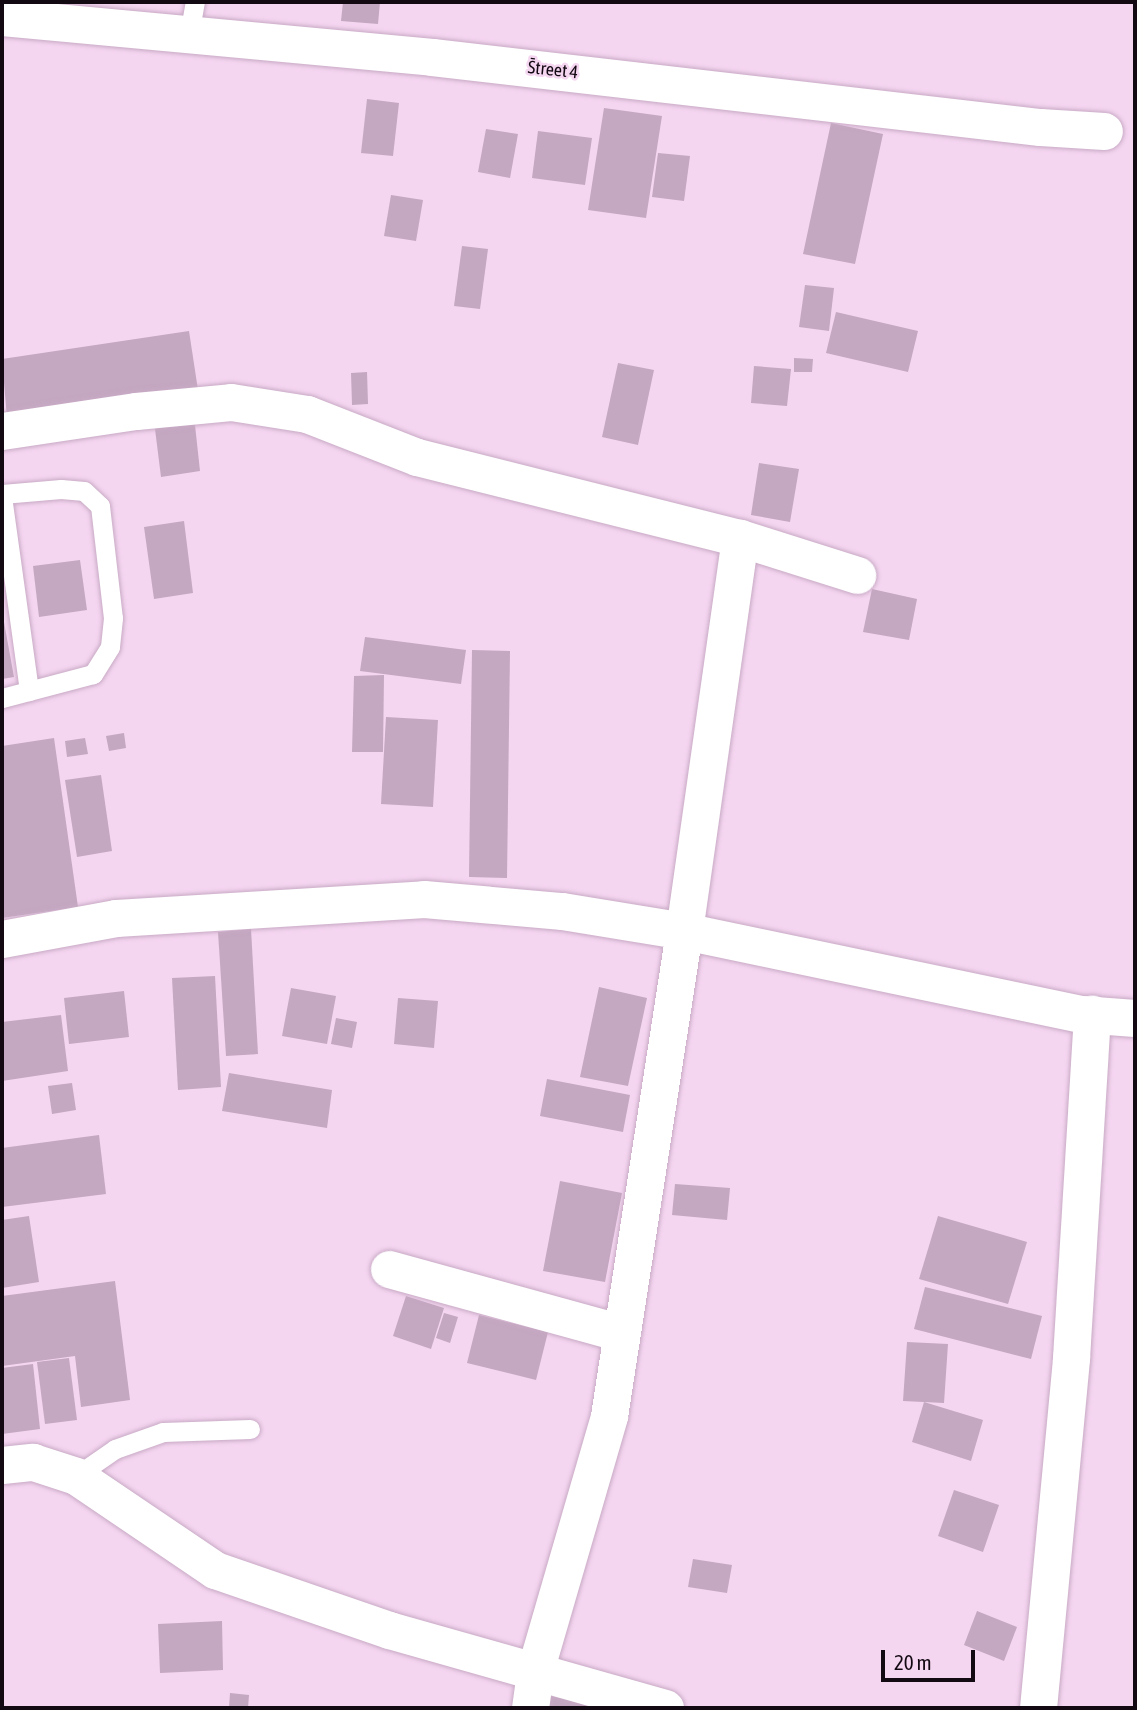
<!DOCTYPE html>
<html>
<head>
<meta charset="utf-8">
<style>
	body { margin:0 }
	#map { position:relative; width:1137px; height:1710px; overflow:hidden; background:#f5d6f1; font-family:"Asap Condensed",sans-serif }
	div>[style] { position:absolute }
	.building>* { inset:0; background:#c4a7c1 }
	.roads { filter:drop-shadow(0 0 2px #c8aac5) drop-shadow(0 0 2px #c8aac5) }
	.lane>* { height:19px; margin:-9.5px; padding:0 9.5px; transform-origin:9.5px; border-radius:9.5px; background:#fff }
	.street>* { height:37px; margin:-18.5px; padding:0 18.5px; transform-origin:18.5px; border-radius:18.5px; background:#fff }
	span { translate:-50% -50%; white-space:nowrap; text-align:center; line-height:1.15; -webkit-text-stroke:5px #f5d6f1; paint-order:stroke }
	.street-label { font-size:18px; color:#130912 }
	.frame { position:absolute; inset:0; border:4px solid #130912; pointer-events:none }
	.scale { position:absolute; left:881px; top:1650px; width:94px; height:32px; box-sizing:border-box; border:4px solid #130912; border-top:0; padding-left:9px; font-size:21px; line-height:24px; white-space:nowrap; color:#130912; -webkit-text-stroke:5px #f5d6f1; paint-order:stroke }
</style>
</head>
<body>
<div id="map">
	<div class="building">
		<i style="clip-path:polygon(343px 2px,380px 2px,378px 24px,341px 21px)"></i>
		<i style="clip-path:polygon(367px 99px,399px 103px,393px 156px,361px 153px)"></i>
		<i style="clip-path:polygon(604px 108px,662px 116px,646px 218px,588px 210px)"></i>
		<i style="clip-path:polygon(831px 123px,883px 134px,855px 264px,803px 254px)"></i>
		<i style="clip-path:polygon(486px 129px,518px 134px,510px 178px,478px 172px)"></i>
		<i style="clip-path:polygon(538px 131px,592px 138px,585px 185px,532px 178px)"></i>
		<i style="clip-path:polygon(658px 153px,690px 156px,684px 201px,652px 197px)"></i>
		<i style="clip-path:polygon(391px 195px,423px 200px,416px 241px,384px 236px)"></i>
		<i style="clip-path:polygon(462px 246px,488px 249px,480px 309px,454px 306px)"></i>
		<i style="clip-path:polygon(805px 285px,834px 288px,829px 331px,799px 327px)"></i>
		<i style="clip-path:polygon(836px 312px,918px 331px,908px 372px,826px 353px)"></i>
		<i style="clip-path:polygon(189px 331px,198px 390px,7px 418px,2px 359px)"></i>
		<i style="clip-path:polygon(794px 358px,813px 359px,812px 372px,794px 372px)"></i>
		<i style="clip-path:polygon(618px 363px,654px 370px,638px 445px,602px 437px)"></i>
		<i style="clip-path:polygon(754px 366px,791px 369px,787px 406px,751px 403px)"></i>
		<i style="clip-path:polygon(367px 372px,368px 404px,352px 405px,351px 373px)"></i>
		<i style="clip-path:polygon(194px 416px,200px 471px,161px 477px,154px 421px)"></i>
		<i style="clip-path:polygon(759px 463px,799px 469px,790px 522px,751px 515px)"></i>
		<i style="clip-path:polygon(184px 521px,193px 593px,154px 599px,144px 527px)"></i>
		<i style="clip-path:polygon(80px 560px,87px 610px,39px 617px,33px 566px)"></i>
		<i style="clip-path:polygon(872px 589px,917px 599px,909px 640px,863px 632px)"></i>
		<i style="clip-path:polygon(2px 611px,14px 677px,2px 679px)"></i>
		<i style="clip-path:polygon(365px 637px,466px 650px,461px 684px,360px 671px)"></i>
		<i style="clip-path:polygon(472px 650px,510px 651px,507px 878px,469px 877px)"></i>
		<i style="clip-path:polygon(384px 675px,383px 752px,352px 752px,354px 676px)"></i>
		<i style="clip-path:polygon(386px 717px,438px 720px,433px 807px,381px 804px)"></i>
		<i style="clip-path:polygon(124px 733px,126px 748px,109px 751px,106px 736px)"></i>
		<i style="clip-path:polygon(54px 738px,78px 907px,2px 918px,2px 746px)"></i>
		<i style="clip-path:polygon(85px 738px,88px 754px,67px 757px,65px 741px)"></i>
		<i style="clip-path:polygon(101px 775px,112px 851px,77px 857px,65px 780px)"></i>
		<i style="clip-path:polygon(251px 929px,258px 1054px,226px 1056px,218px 932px)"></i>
		<i style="clip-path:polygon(215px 976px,221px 1087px,178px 1090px,172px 978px)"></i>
		<i style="clip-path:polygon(599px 987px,647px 998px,628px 1086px,580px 1077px)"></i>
		<i style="clip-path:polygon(291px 988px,336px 996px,327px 1044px,282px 1036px)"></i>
		<i style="clip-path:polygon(124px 991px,129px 1037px,69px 1044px,64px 998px)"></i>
		<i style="clip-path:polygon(398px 998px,438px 1001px,434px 1048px,394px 1044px)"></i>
		<i style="clip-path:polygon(61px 1015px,68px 1071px,2px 1081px,2px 1022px)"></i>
		<i style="clip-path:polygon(336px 1018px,357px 1022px,352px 1048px,331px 1044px)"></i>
		<i style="clip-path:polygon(229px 1073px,332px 1090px,327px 1128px,222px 1111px)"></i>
		<i style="clip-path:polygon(547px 1079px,630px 1095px,623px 1132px,540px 1116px)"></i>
		<i style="clip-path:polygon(72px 1083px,76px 1110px,52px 1114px,48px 1086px)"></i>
		<i style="clip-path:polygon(99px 1135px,106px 1194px,2px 1207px,2px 1148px)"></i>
		<i style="clip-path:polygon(560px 1181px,622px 1193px,605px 1282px,543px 1271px)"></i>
		<i style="clip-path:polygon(675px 1184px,730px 1188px,727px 1220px,672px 1215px)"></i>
		<i style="clip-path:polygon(29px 1216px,39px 1282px,2px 1288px,2px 1220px)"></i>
		<i style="clip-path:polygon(938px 1216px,1027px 1242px,1008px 1304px,919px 1279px)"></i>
		<i style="clip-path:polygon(115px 1281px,130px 1400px,81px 1407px,75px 1356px,2px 1366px,2px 1296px)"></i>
		<i style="clip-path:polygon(925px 1287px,1042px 1316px,1031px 1359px,914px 1329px)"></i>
		<i style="clip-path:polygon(406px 1296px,444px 1308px,431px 1349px,393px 1336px)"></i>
		<i style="clip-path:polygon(444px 1313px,458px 1317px,450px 1343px,436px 1338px)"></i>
		<i style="clip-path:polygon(479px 1315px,548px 1332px,536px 1380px,467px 1363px)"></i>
		<i style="clip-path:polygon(907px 1342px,948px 1344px,944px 1403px,924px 1402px,983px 1420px,971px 1461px,912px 1442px,924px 1402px,903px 1401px)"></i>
		<i style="clip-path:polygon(69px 1358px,77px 1420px,45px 1424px,37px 1362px)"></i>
		<i style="clip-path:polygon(33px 1364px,40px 1429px,2px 1434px,2px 1368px)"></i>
		<i style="clip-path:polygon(954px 1490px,999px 1505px,983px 1552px,938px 1536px)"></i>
		<i style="clip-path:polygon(693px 1559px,732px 1565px,727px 1593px,688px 1587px)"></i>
		<i style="clip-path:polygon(977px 1611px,1017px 1627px,1004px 1661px,964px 1645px)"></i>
		<i style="clip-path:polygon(222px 1621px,223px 1670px,160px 1673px,158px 1624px)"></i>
		<i style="clip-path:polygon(230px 1693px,249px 1695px,248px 1708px,229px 1708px)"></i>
		<i style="clip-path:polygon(547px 1696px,634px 1707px,634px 1708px,545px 1708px)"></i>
	</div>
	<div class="roads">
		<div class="lane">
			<i style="left:189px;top:35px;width:34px;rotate:-80deg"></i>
			<i style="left:2px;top:494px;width:59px;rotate:-4.8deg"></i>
			<i style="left:61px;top:489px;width:23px;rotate:5deg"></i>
			<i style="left:84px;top:491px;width:22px;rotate:43deg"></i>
			<i style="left:100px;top:506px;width:113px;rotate:83.4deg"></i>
			<i style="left:113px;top:618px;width:29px;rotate:96deg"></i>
			<i style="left:110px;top:647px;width:32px;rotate:122deg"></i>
			<i style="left:93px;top:674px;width:94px;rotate:165.2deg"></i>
			<i style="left:2px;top:496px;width:197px;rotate:82.1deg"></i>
			<i style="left:76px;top:1476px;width:47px;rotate:-34.7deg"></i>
			<i style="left:115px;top:1449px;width:51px;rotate:-19.5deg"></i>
			<i style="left:163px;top:1432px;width:87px;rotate:-2deg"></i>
		</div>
		<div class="street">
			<i style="left:2px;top:17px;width:432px;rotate:5.3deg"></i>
			<i style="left:432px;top:57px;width:612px;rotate:6.57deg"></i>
			<i style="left:1040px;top:127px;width:64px;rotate:3.6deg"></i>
			<i style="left:2px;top:431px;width:135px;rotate:-8.5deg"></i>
			<i style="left:136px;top:411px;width:95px;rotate:-5.4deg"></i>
			<i style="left:231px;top:402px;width:77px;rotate:9deg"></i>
			<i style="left:307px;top:414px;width:118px;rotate:21.4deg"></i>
			<i style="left:417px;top:457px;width:333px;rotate:14.1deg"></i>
			<i style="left:740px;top:538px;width:123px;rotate:17.5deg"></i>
			<i style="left:2px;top:939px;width:116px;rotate:-10.4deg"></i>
			<i style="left:116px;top:918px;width:309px;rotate:-3.5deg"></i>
			<i style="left:424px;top:899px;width:139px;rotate:5deg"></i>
			<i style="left:562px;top:911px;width:124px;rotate:9.3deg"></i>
			<i style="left:684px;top:931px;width:406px;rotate:11.8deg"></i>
			<i style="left:1081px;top:1014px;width:54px;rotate:4.2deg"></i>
			<i style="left:389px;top:1269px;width:241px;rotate:15.4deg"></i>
			<i style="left:2px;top:1465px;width:31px;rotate:-6deg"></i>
			<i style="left:33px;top:1462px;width:45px;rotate:18deg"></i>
			<i style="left:76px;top:1476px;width:168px;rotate:34.1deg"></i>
			<i style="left:215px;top:1570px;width:184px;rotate:19deg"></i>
			<i style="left:389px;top:1630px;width:287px;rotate:15.8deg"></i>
			<i style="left:530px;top:1708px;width:37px;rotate:-82deg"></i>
			<i style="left:535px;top:1671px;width:266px;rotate:-73.8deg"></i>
			<i style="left:609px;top:1416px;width:491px;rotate:-81.2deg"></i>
			<i style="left:684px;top:931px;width:397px;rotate:-81.9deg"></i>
			<i style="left:1038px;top:1708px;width:352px;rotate:-84.6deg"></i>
			<i style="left:1071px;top:1358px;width:345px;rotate:-86.5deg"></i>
		</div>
	</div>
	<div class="street-label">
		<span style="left:553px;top:70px;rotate:6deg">S̄treet 4</span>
	</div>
	<div class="frame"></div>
	<div class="scale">20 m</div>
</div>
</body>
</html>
